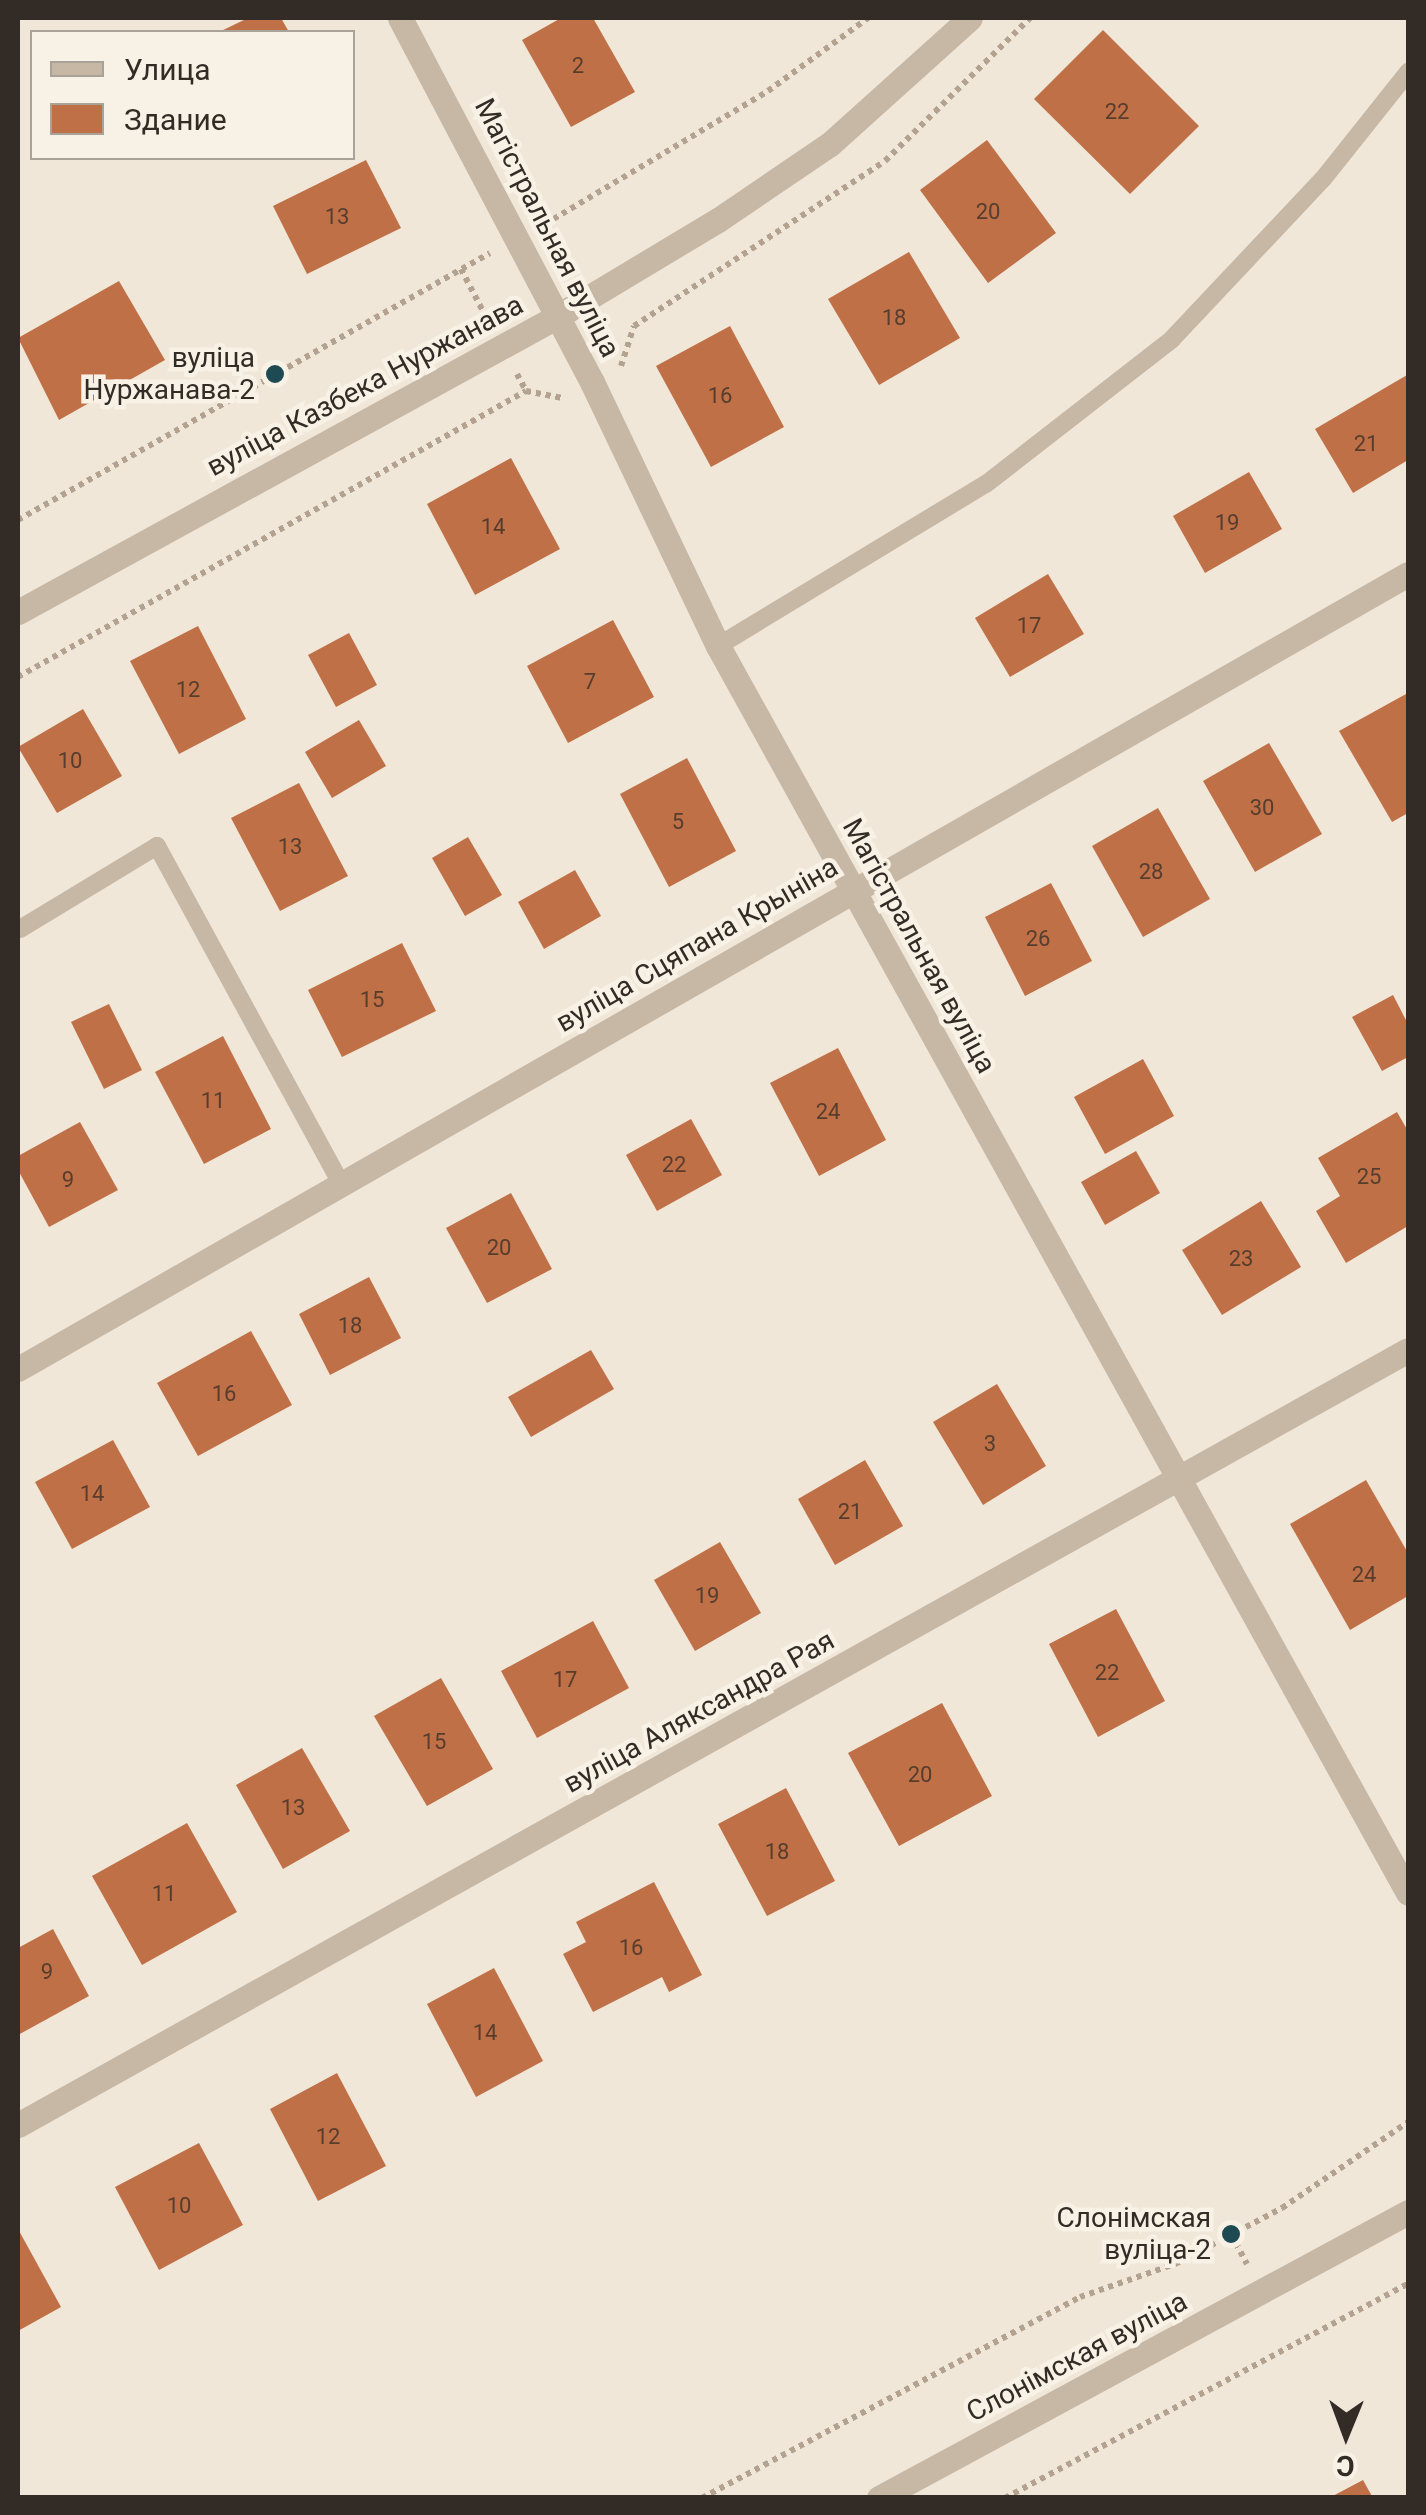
<!DOCTYPE html>
<html>
<head>
<meta charset="utf-8">
<style>
	body { margin:0 }
	#map { position:relative; width:1426px; height:2515px; overflow:hidden; background:#f0e7d9; font-family:Roboto,sans-serif }
	div>[style] { position:absolute }
	.building>* { inset:0; background:#c07046 }
	.path>* { height:6px; margin-top:-3px; transform-origin:0; background:repeating-linear-gradient(90deg,#b3a290 0 5px,transparent 0 10px) }
	.service>* { height:18px; margin:-9px; padding:0 9px; transform-origin:9px; border-radius:9px; background:#c7b8a5 }
	.minor>* { height:25px; margin:-12.5px; padding:0 12.5px; transform-origin:12.5px; border-radius:12.5px; background:#c7b8a5 }
	.tertiary>* { height:25px; margin:-12.5px; padding:0 12.5px; transform-origin:12.5px; border-radius:12.5px; background:#c7b8a5 }
	.dots>* { width:28px; height:28px; translate:-50% -50%; box-sizing:border-box; border:5px solid #f8f1e5; border-radius:50% }
	span { translate:-50% -50%; white-space:nowrap; text-align:center; line-height:1.15; -webkit-text-stroke:9px #f8f1e5; paint-order:stroke }
	.number-label { font-size:22px; color:#563d2e }
	.number-label span { -webkit-text-stroke-width:0 }
	.street-label { font-size:28px; color:#332c26 }
	.poi-label { font-size:28px; color:#332c26 }
	.right { translate:-100% -50%; text-align:right }
	.frame { position:absolute; inset:0; border:20px solid #332c26; pointer-events:none }
	.legend { position:absolute; left:30px; top:30px; width:325px; height:130px; box-sizing:border-box; background:#f8f1e5; border:2px solid #a9a299; margin:0; padding:12px 18px; list-style:none; font-size:30px; color:#332c26 }
	.legend li { display:flex; align-items:center; gap:20px; height:50px }
	.legend b { width:50px; border:2px solid #a9a299 }
	.north { position:absolute; left:1296px; top:2385px; width:100px; height:100px; -webkit-text-stroke:8px #f8f1e5; paint-order:stroke; rotate:181deg; font-size:28px; font-weight:700; line-height:40px; text-align:center; color:#332c26 }
	.north::after { content:''; display:block; margin:auto; width:35px; height:45px; background:#332c26; clip-path:polygon(50% 0,100% 100%,50% 72%,0 100%) }
</style>
</head>
<body>
<div id="map">
	<div class="building">
		<i style="clip-path:polygon(248px 18px,281px 18px,289px 32px,219px 32px)"></i>
		<i style="clip-path:polygon(561px 18px,593px 18px,635px 92px,571px 127px,522px 40px)"></i>
		<i style="clip-path:polygon(1103px 30px,1199px 126px,1130px 194px,1034px 99px)"></i>
		<i style="clip-path:polygon(987px 140px,1056px 233px,988px 283px,920px 190px)"></i>
		<i style="clip-path:polygon(366px 160px,401px 228px,307px 274px,273px 206px)"></i>
		<i style="clip-path:polygon(909px 252px,960px 338px,879px 385px,828px 299px)"></i>
		<i style="clip-path:polygon(119px 281px,165px 360px,59px 420px,18px 338px)"></i>
		<i style="clip-path:polygon(730px 326px,784px 427px,711px 467px,656px 366px)"></i>
		<i style="clip-path:polygon(1407px 375px,1408px 460px,1353px 493px,1315px 429px)"></i>
		<i style="clip-path:polygon(511px 458px,560px 549px,475px 595px,427px 504px)"></i>
		<i style="clip-path:polygon(1249px 472px,1282px 529px,1205px 573px,1173px 516px)"></i>
		<i style="clip-path:polygon(1048px 574px,1084px 634px,1010px 677px,975px 618px)"></i>
		<i style="clip-path:polygon(613px 620px,654px 697px,568px 743px,527px 666px)"></i>
		<i style="clip-path:polygon(198px 626px,246px 719px,179px 754px,130px 661px)"></i>
		<i style="clip-path:polygon(349px 633px,377px 685px,336px 707px,308px 655px)"></i>
		<i style="clip-path:polygon(1406px 694px,1408px 813px,1392px 822px,1339px 731px)"></i>
		<i style="clip-path:polygon(83px 709px,122px 776px,57px 813px,18px 747px)"></i>
		<i style="clip-path:polygon(359px 720px,386px 766px,332px 798px,305px 752px)"></i>
		<i style="clip-path:polygon(1269px 743px,1322px 834px,1255px 872px,1203px 781px)"></i>
		<i style="clip-path:polygon(687px 758px,736px 851px,669px 887px,620px 794px)"></i>
		<i style="clip-path:polygon(299px 783px,348px 876px,280px 911px,231px 818px)"></i>
		<i style="clip-path:polygon(1158px 808px,1210px 899px,1143px 937px,1092px 846px)"></i>
		<i style="clip-path:polygon(468px 837px,502px 895px,465px 916px,432px 858px)"></i>
		<i style="clip-path:polygon(575px 870px,601px 916px,544px 949px,518px 902px)"></i>
		<i style="clip-path:polygon(1051px 883px,1092px 961px,1025px 996px,985px 917px)"></i>
		<i style="clip-path:polygon(402px 943px,436px 1011px,342px 1057px,308px 990px)"></i>
		<i style="clip-path:polygon(1393px 995px,1408px 1024px,1408px 1057px,1382px 1071px,1352px 1017px)"></i>
		<i style="clip-path:polygon(109px 1004px,142px 1070px,104px 1089px,71px 1022px)"></i>
		<i style="clip-path:polygon(223px 1036px,271px 1129px,204px 1164px,155px 1072px)"></i>
		<i style="clip-path:polygon(838px 1048px,886px 1140px,819px 1176px,770px 1083px)"></i>
		<i style="clip-path:polygon(1143px 1059px,1174px 1116px,1105px 1154px,1074px 1097px)"></i>
		<i style="clip-path:polygon(1397px 1112px,1408px 1131px,1408px 1226px,1346px 1263px,1316px 1211px,1340px 1196px,1318px 1158px)"></i>
		<i style="clip-path:polygon(691px 1119px,722px 1175px,657px 1211px,626px 1155px)"></i>
		<i style="clip-path:polygon(80px 1122px,118px 1190px,49px 1227px,18px 1170px,18px 1156px)"></i>
		<i style="clip-path:polygon(1136px 1151px,1160px 1193px,1105px 1225px,1081px 1182px)"></i>
		<i style="clip-path:polygon(511px 1193px,552px 1269px,487px 1303px,446px 1228px)"></i>
		<i style="clip-path:polygon(1261px 1201px,1301px 1267px,1222px 1315px,1182px 1250px)"></i>
		<i style="clip-path:polygon(369px 1277px,401px 1338px,330px 1375px,299px 1314px)"></i>
		<i style="clip-path:polygon(251px 1331px,292px 1405px,198px 1456px,157px 1383px)"></i>
		<i style="clip-path:polygon(591px 1350px,614px 1389px,531px 1437px,508px 1397px)"></i>
		<i style="clip-path:polygon(997px 1384px,1046px 1466px,983px 1505px,933px 1422px)"></i>
		<i style="clip-path:polygon(113px 1440px,150px 1507px,72px 1549px,35px 1482px)"></i>
		<i style="clip-path:polygon(865px 1460px,903px 1526px,835px 1565px,798px 1499px)"></i>
		<i style="clip-path:polygon(1366px 1480px,1408px 1553px,1408px 1596px,1350px 1630px,1290px 1524px)"></i>
		<i style="clip-path:polygon(720px 1542px,761px 1613px,695px 1651px,654px 1580px)"></i>
		<i style="clip-path:polygon(1116px 1609px,1165px 1701px,1098px 1737px,1049px 1644px)"></i>
		<i style="clip-path:polygon(593px 1621px,629px 1688px,537px 1738px,501px 1671px)"></i>
		<i style="clip-path:polygon(441px 1678px,493px 1769px,427px 1806px,374px 1716px)"></i>
		<i style="clip-path:polygon(942px 1703px,992px 1796px,899px 1846px,848px 1753px)"></i>
		<i style="clip-path:polygon(302px 1748px,350px 1831px,283px 1869px,236px 1785px)"></i>
		<i style="clip-path:polygon(786px 1788px,835px 1881px,767px 1916px,718px 1824px)"></i>
		<i style="clip-path:polygon(187px 1823px,237px 1912px,142px 1965px,92px 1876px)"></i>
		<i style="clip-path:polygon(654px 1882px,702px 1975px,669px 1992px,662px 1977px,593px 2012px,563px 1954px,586px 1942px,576px 1922px)"></i>
		<i style="clip-path:polygon(53px 1929px,89px 1996px,18px 2035px,18px 1948px)"></i>
		<i style="clip-path:polygon(494px 1968px,543px 2061px,476px 2097px,427px 2004px)"></i>
		<i style="clip-path:polygon(337px 2073px,386px 2166px,318px 2201px,270px 2109px)"></i>
		<i style="clip-path:polygon(199px 2143px,243px 2225px,159px 2270px,115px 2187px)"></i>
		<i style="clip-path:polygon(18px 2229px,61px 2307px,18px 2331px)"></i>
		<i style="clip-path:polygon(1363px 2480px,1373px 2498px,1329px 2498px)"></i>
	</div>
	<div class="path">
		<i style="left:545px;top:224px;width:260px;rotate:-30.8deg"></i>
		<i style="left:768px;top:91px;width:124px;rotate:-36.1deg"></i>
		<i style="left:461px;top:269px;width:56px;rotate:62.5deg"></i>
		<i style="left:621px;top:366px;width:42px;rotate:-72deg"></i>
		<i style="left:634px;top:326px;width:300px;rotate:-33.3deg"></i>
		<i style="left:885px;top:161px;width:204px;rotate:-44.6deg"></i>
		<i style="left:517px;top:374px;width:19px;rotate:62deg"></i>
		<i style="left:526px;top:391px;width:37px;rotate:11deg"></i>
		<i style="left:18px;top:520px;width:542px;rotate:-29.5deg"></i>
		<i style="left:18px;top:677px;width:583px;rotate:-29.38deg"></i>
		<i style="left:1231px;top:2234px;width:34px;rotate:62deg"></i>
		<i style="left:702px;top:2498px;width:428px;rotate:-28deg"></i>
		<i style="left:1080px;top:2297px;width:101px;rotate:-19.2deg"></i>
		<i style="left:1175px;top:2264px;width:121px;rotate:-27.6deg"></i>
		<i style="left:1282px;top:2208px;width:153px;rotate:-34.3deg"></i>
		<i style="left:1005px;top:2498px;width:456px;rotate:-28deg"></i>
	</div>
	<div class="service">
		<i style="left:718px;top:646px;width:313px;rotate:-31.2deg"></i>
		<i style="left:986px;top:484px;width:236px;rotate:-37.9deg"></i>
		<i style="left:1172px;top:339px;width:220px;rotate:-46.7deg"></i>
		<i style="left:1323px;top:179px;width:137px;rotate:-51.5deg"></i>
		<i style="left:20px;top:929px;width:160px;rotate:-31.2deg"></i>
		<i style="left:157px;top:846px;width:387px;rotate:61.4deg"></i>
	</div>
	<div class="minor">
		<i style="left:400px;top:18px;width:412px;rotate:62.2deg"></i>
		<i style="left:592px;top:382px;width:293px;rotate:64.5deg"></i>
		<i style="left:718px;top:646px;width:1425px;rotate:61.04deg"></i>
		<i style="left:18px;top:612px;width:616px;rotate:-28.73deg"></i>
		<i style="left:558px;top:316px;width:187px;rotate:-31deg"></i>
		<i style="left:718px;top:220px;width:135px;rotate:-34.2deg"></i>
		<i style="left:830px;top:144px;width:188px;rotate:-42deg"></i>
		<i style="left:18px;top:1369px;width:1601px;rotate:-29.77deg"></i>
		<i style="left:18px;top:2125px;width:1591px;rotate:-29.14deg"></i>
	</div>
	<div class="tertiary">
		<i style="left:879px;top:2498px;width:601px;rotate:-28.4deg"></i>
	</div>
	<div class="dots">
		<i style="left:275px;top:374px;background:#1e4a53"></i>
		<i style="left:1231px;top:2234px;background:#1e4a53"></i>
	</div>
	<div class="number-label">
		<span style="left:578px;top:66px">2</span>
		<span style="left:1117px;top:112px">22</span>
		<span style="left:988px;top:212px">20</span>
		<span style="left:337px;top:217px">13</span>
		<span style="left:894px;top:318px">18</span>
		<span style="left:720px;top:396px">16</span>
		<span style="left:1366px;top:444px">21</span>
		<span style="left:1227px;top:523px">19</span>
		<span style="left:493px;top:527px">14</span>
		<span style="left:1029px;top:626px">17</span>
		<span style="left:590px;top:682px">7</span>
		<span style="left:188px;top:690px">12</span>
		<span style="left:70px;top:761px">10</span>
		<span style="left:1262px;top:808px">30</span>
		<span style="left:678px;top:822px">5</span>
		<span style="left:290px;top:847px">13</span>
		<span style="left:1151px;top:872px">28</span>
		<span style="left:1038px;top:939px">26</span>
		<span style="left:372px;top:1000px">15</span>
		<span style="left:213px;top:1101px">11</span>
		<span style="left:828px;top:1112px">24</span>
		<span style="left:674px;top:1165px">22</span>
		<span style="left:1369px;top:1177px">25</span>
		<span style="left:68px;top:1180px">9</span>
		<span style="left:499px;top:1248px">20</span>
		<span style="left:1241px;top:1259px">23</span>
		<span style="left:350px;top:1326px">18</span>
		<span style="left:224px;top:1394px">16</span>
		<span style="left:990px;top:1444px">3</span>
		<span style="left:92px;top:1494px">14</span>
		<span style="left:850px;top:1512px">21</span>
		<span style="left:1364px;top:1575px">24</span>
		<span style="left:707px;top:1596px">19</span>
		<span style="left:1107px;top:1673px">22</span>
		<span style="left:565px;top:1680px">17</span>
		<span style="left:434px;top:1742px">15</span>
		<span style="left:920px;top:1775px">20</span>
		<span style="left:293px;top:1808px">13</span>
		<span style="left:777px;top:1852px">18</span>
		<span style="left:164px;top:1894px">11</span>
		<span style="left:631px;top:1948px">16</span>
		<span style="left:47px;top:1972px">9</span>
		<span style="left:485px;top:2033px">14</span>
		<span style="left:328px;top:2137px">12</span>
		<span style="left:179px;top:2206px">10</span>
	</div>
	<div class="street-label">
		<span style="left:547px;top:228px;rotate:63deg">Магістральная вуліца</span>
		<span style="left:365px;top:386px;rotate:-28deg">вуліца Казбека Нуржанава</span>
		<span style="left:697px;top:945px;rotate:-30deg">вуліца Сцяпана Крыніна</span>
		<span style="left:919px;top:946px;rotate:61deg">Магістральная вуліца</span>
		<span style="left:699px;top:1712px;rotate:-29deg">вуліца Аляксандра Рая</span>
		<span style="left:1077px;top:2357px;rotate:-28deg">Слонімская вуліца</span>
	</div>
	<div class="poi-label">
		<span class="right" style="left:255px;top:374px">вуліца<br>Нуржанава-2</span>
		<span class="right" style="left:1211px;top:2234px">Слонімская<br>вуліца-2</span>
	</div>
	<div class="frame"></div>
	<ul class="legend">
	<li><b style="height:12px;background:#c7b8a5"></b>Улица</li>
	<li><b style="height:28px;background:#c07046"></b>Здание</li>
	</ul>
	<div class="north">С</div>
</div>
</body>
</html>
